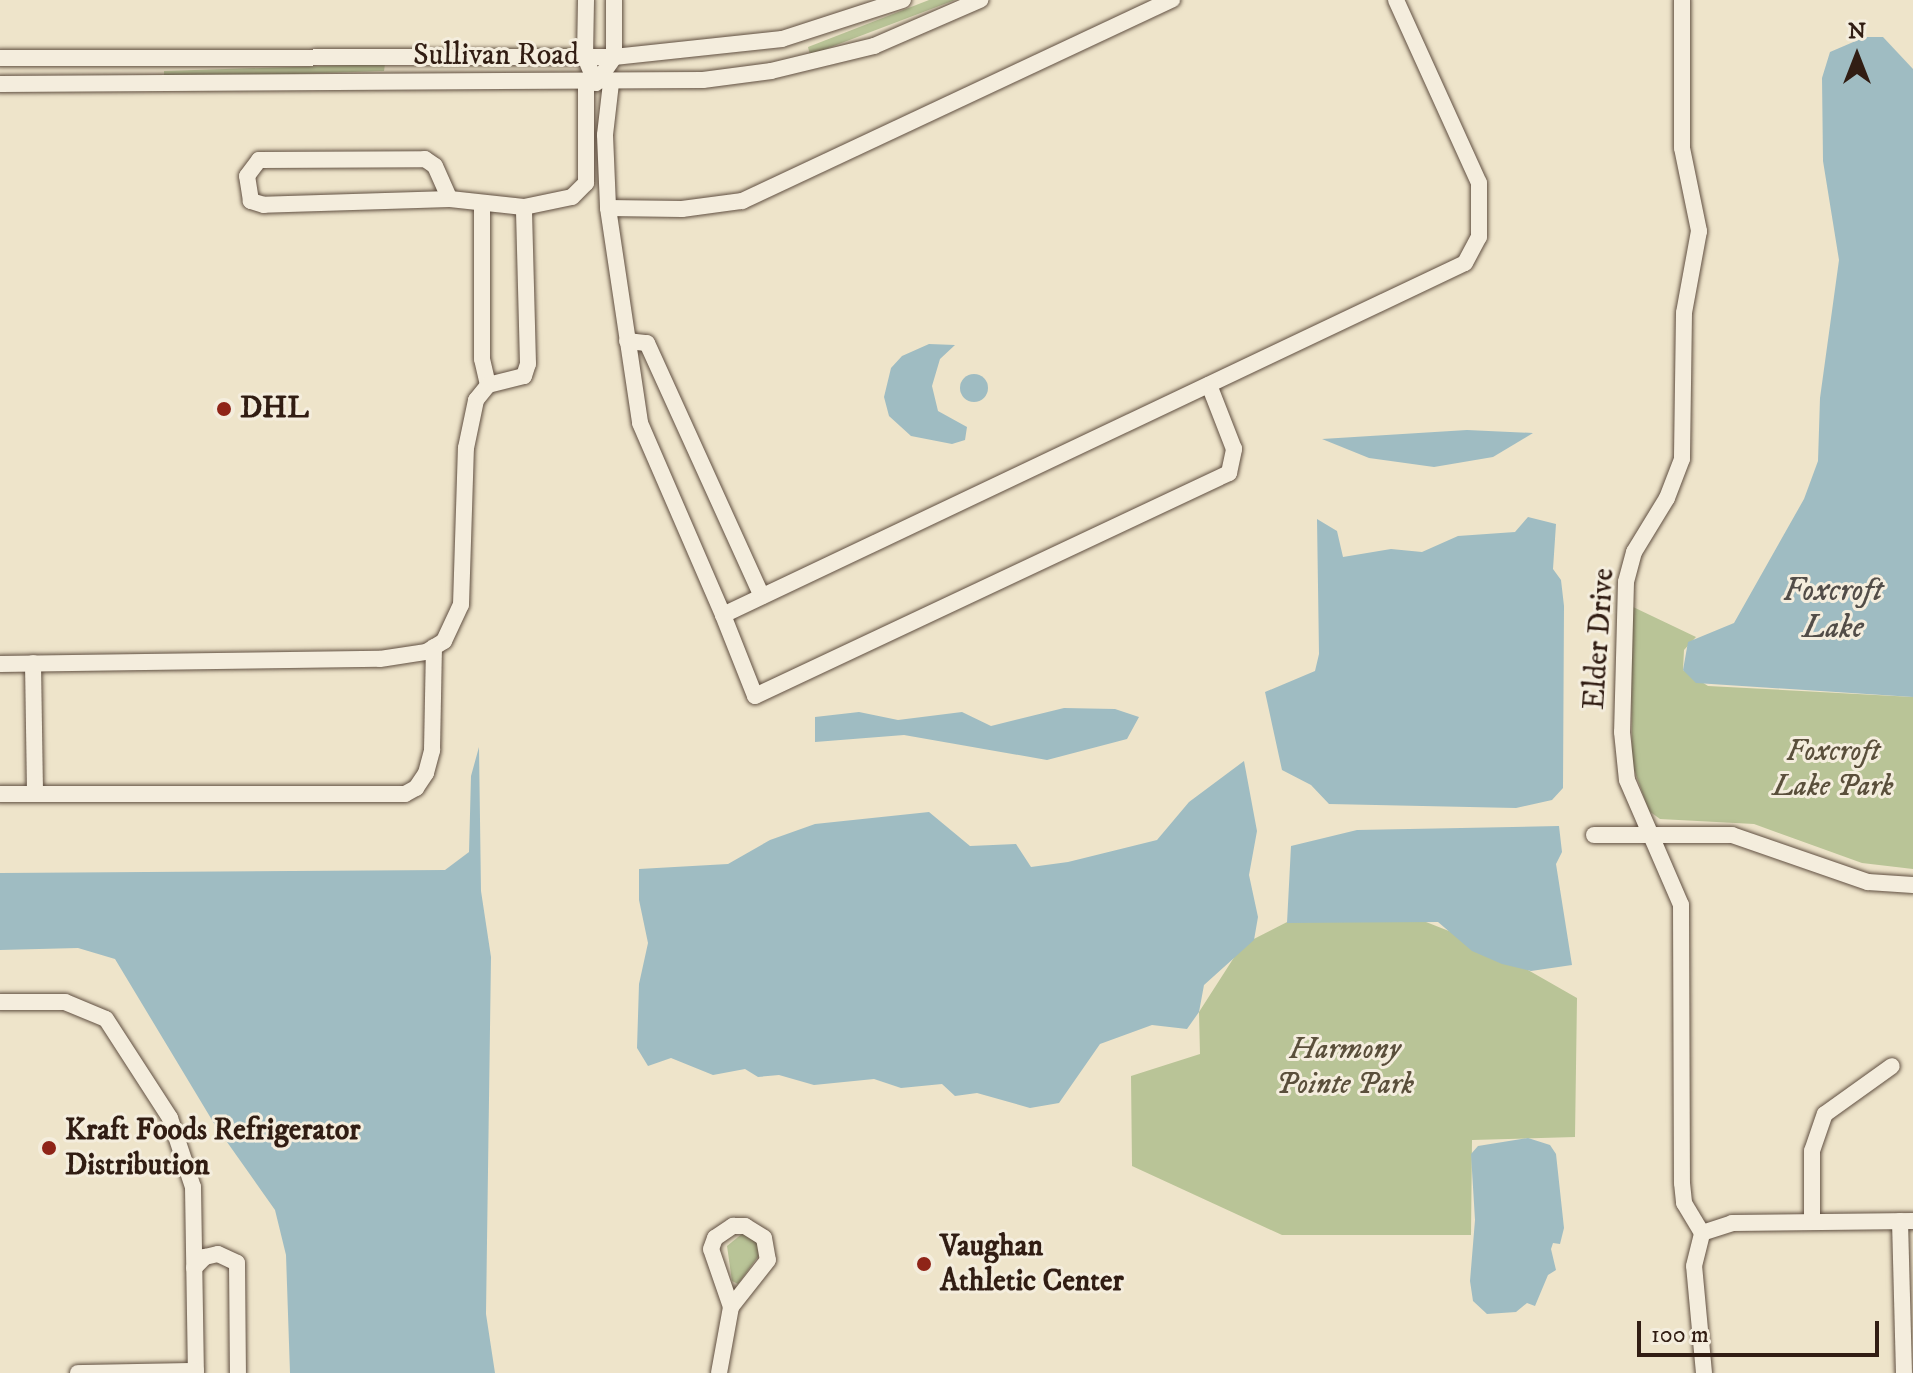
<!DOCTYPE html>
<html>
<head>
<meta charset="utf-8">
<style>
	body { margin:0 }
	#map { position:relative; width:1913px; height:1373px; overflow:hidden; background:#eee4ca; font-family:"IM FELL DW Pica",serif }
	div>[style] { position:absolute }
	.green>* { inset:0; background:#b9c497 }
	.water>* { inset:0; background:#9fbcc2 }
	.round { border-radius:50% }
	.roads { filter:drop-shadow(0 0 2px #604f41) drop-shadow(0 0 2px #604f41) }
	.minor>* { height:16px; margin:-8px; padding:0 8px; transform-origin:8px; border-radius:8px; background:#f4eddd }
	.dots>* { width:22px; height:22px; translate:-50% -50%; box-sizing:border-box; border:4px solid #f4eddd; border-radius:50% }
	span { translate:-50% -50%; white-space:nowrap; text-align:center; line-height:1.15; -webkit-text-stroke:6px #f4eddd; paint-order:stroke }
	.street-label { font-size:30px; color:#311d13 }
	.poi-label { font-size:30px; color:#311d13; font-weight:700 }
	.left { translate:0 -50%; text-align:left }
	.park-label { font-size:30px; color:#5a4f3b; font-style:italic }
	.water-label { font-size:32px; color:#524d48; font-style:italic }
	.north { position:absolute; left:1817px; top:16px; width:80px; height:80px; -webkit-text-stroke:6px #f4eddd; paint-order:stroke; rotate:0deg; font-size:22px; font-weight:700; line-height:32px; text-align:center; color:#311d13 }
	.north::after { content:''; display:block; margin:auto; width:28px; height:36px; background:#311d13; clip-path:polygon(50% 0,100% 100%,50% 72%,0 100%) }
	.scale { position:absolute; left:1637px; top:1321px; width:242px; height:36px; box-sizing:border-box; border:4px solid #311d13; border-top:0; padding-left:10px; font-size:24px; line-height:28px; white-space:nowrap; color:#311d13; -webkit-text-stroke:6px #f4eddd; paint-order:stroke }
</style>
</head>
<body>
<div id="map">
	<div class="green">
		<i style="clip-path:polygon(929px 0,955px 0,810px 55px,808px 47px)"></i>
		<i style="clip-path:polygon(385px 64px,384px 71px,164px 78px,164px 71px)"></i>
		<i style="clip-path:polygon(1631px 606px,1696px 637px,1684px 650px,1683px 670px,1708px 686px,1913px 697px,1913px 869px,1862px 863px,1754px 824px,1660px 819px,1649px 811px,1632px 764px)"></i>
		<i style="clip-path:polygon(1293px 919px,1426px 922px,1482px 944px,1577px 998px,1575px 1137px,1472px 1140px,1471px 1235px,1282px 1235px,1132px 1166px,1131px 1076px,1200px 1054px,1199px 1012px,1242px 945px)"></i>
		<i style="clip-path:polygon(743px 1233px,756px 1239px,760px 1254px,738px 1284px,732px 1281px,727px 1246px)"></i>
	</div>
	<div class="water">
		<i style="clip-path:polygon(1865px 37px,1883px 37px,1913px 69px,1913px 697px,1696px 683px,1683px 670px,1688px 642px,1734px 623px,1804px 499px,1818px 461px,1820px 398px,1839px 260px,1823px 161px,1822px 78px,1830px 52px)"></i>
		<i style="clip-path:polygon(929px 344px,955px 345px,940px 359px,932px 386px,938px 411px,967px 427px,965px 440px,952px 444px,911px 436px,889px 416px,884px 397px,891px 368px,902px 356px)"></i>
		<i class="round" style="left:960px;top:374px;width:28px;height:28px"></i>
		<i style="clip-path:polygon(1467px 430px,1533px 433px,1493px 457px,1434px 467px,1369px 458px,1322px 439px)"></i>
		<i style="clip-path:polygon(1528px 517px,1556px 524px,1553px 569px,1561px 580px,1564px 606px,1563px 788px,1552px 800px,1516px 808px,1329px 804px,1311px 785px,1282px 770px,1265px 692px,1315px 671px,1319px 654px,1317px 519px,1337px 531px,1343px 557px,1391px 549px,1422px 552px,1458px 536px,1515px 532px)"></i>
		<i style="clip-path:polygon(1064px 708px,1115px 709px,1139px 717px,1127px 739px,1047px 760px,904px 735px,815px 742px,815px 717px,859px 712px,898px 720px,962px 712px,991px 726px)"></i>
		<i style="clip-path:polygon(479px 747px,481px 891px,491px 957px,486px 1314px,495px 1373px,290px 1373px,286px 1255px,275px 1210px,215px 1125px,115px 959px,78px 948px,0 950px,0 873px,445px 870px,469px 852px,471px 776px)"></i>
		<i style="clip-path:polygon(1244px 761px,1257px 831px,1249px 875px,1258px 917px,1254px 940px,1204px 985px,1199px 1012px,1187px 1029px,1152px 1025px,1100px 1044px,1059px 1103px,1030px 1108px,977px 1093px,955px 1096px,942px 1084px,901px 1088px,874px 1079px,814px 1085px,779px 1075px,758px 1077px,745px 1069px,713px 1075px,671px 1058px,648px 1066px,637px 1048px,639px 984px,648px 943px,639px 900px,639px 869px,728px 864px,770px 840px,815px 824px,929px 812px,970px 846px,1016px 844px,1031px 867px,1068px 862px,1157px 840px,1189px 802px)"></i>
		<i style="clip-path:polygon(1559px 826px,1562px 852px,1556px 864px,1572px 965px,1531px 971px,1502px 964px,1472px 951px,1438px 922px,1287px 923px,1291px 846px,1357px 830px)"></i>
		<i style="clip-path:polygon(1528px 1138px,1550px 1145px,1556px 1154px,1564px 1228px,1560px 1244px,1553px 1243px,1551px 1249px,1556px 1270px,1548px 1275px,1535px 1306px,1527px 1303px,1516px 1312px,1487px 1314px,1473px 1301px,1470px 1281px,1475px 1220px,1471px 1154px,1478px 1146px)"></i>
	</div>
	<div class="roads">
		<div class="minor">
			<i style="left:586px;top:0;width:57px;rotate:91deg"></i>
			<i style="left:585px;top:57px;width:28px;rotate:67deg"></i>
			<i style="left:1682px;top:0;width:148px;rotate:90deg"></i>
			<i style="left:1682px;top:148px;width:85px;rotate:78.4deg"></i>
			<i style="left:1699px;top:231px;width:83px;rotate:100.4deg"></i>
			<i style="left:1684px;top:313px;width:146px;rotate:90.8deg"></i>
			<i style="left:1682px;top:459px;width:42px;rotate:111deg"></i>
			<i style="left:1667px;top:498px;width:63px;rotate:121.4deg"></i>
			<i style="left:1634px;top:552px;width:31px;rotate:105deg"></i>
			<i style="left:1626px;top:582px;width:150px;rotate:91.5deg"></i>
			<i style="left:1622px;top:732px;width:48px;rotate:84.1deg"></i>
			<i style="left:1627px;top:780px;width:136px;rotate:66.6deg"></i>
			<i style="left:1681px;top:905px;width:278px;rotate:89.8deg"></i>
			<i style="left:1682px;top:1183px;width:20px;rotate:84deg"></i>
			<i style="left:1684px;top:1203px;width:35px;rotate:59deg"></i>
			<i style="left:0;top:58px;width:614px;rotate:-0.09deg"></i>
			<i style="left:614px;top:57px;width:169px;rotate:-6.1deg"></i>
			<i style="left:782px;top:39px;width:127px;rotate:-17.9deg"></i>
			<i style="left:596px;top:83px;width:32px;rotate:-55deg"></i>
			<i style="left:614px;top:57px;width:57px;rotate:-90deg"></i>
			<i style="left:611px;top:83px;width:52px;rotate:96.6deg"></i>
			<i style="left:605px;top:135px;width:73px;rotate:87.6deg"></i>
			<i style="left:608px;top:208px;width:217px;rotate:81.5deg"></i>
			<i style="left:640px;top:423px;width:209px;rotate:66.6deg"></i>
			<i style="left:723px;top:615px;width:821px;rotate:-25.38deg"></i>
			<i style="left:1465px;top:263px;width:30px;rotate:-62deg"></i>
			<i style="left:1479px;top:237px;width:54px;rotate:-90deg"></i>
			<i style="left:1479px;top:183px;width:201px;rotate:-114.4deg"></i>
			<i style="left:0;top:84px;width:703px;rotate:-0.33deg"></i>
			<i style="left:703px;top:80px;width:69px;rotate:-7.5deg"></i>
			<i style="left:771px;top:71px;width:106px;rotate:-13.6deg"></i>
			<i style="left:874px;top:46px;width:116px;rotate:-23.5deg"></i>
			<i style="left:450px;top:199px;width:186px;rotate:178.2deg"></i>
			<i style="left:264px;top:205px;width:14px;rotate:-163deg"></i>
			<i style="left:251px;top:201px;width:25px;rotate:-99deg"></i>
			<i style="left:247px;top:176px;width:20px;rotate:-53deg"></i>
			<i style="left:259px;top:160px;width:166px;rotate:-0.3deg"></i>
			<i style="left:425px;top:159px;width:12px;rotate:35deg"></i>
			<i style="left:435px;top:166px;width:36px;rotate:66deg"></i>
			<i style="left:450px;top:199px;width:74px;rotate:6.2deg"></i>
			<i style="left:482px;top:204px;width:155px;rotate:90deg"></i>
			<i style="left:482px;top:359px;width:27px;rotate:77deg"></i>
			<i style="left:608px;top:208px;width:74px;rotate:0.8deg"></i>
			<i style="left:682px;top:209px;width:61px;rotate:-7.6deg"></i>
			<i style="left:742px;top:201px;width:475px;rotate:-25.1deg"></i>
			<i style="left:627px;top:341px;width:20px;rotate:6deg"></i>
			<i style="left:647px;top:343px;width:278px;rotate:65.6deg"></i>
			<i style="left:723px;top:615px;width:87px;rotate:68.4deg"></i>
			<i style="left:755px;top:696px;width:524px;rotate:-25.2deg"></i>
			<i style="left:1229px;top:473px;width:25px;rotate:-78deg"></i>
			<i style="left:1234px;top:449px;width:69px;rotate:-111.3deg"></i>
			<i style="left:33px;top:663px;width:130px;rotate:89.1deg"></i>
			<i style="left:0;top:664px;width:380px;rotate:-0.8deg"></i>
			<i style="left:380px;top:659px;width:47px;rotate:-8.7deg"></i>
			<i style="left:426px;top:652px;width:21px;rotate:-31deg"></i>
			<i style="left:444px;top:641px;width:40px;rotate:-65deg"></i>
			<i style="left:461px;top:605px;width:157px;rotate:-88.2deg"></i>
			<i style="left:466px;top:448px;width:49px;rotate:-78.2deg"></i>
			<i style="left:476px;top:400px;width:19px;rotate:-51deg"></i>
			<i style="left:488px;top:385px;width:37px;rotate:-14deg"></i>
			<i style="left:524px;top:376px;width:13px;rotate:-72deg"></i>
			<i style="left:528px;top:364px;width:157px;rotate:-91.5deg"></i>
			<i style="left:524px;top:207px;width:49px;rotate:-11.8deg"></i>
			<i style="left:572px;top:197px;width:20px;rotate:-45deg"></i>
			<i style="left:586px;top:183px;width:100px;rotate:-90deg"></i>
			<i style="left:0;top:794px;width:405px"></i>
			<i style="left:405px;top:794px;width:13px;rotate:-29deg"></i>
			<i style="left:416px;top:788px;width:18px;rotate:-56deg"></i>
			<i style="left:426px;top:773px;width:24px;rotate:-75deg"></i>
			<i style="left:432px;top:750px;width:103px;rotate:-88.9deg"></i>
			<i style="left:1594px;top:835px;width:138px"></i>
			<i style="left:1732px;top:835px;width:144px;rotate:19.1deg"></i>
			<i style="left:1868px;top:882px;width:45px;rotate:3.8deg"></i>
			<i style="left:0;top:1002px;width:65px"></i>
			<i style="left:65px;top:1002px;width:44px;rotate:22.5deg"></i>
			<i style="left:106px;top:1019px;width:118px;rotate:57.1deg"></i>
			<i style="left:170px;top:1118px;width:73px;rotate:71.6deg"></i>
			<i style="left:193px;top:1187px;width:186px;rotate:89.1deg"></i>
			<i style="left:1812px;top:1221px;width:70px;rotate:-90deg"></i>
			<i style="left:1812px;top:1151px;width:39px;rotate:-71deg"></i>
			<i style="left:1825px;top:1114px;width:82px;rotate:-35.6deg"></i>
			<i style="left:1900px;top:1221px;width:152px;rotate:88.5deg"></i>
			<i style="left:733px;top:1226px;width:12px"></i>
			<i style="left:745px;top:1226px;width:22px;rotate:32deg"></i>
			<i style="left:764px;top:1238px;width:22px;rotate:80deg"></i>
			<i style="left:768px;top:1260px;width:60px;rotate:128.2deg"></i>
			<i style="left:731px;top:1307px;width:61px;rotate:-109deg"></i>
			<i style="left:711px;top:1249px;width:12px;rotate:-70deg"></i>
			<i style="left:715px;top:1238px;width:22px;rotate:-34deg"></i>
			<i style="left:194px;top:1268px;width:16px;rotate:-45deg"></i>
			<i style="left:205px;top:1257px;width:13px;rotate:-13deg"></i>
			<i style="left:218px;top:1254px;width:21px;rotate:25deg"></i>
			<i style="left:237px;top:1263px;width:110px;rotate:89.5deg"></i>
			<i style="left:78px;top:1373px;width:118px;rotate:-1deg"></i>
			<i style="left:719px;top:1373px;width:67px;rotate:-79.7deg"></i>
			<i style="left:1704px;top:1373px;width:107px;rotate:-95.3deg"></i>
			<i style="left:1694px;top:1266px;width:34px;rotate:-76deg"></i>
			<i style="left:1702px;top:1233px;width:32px;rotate:-18deg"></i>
			<i style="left:1732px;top:1223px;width:181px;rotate:-0.6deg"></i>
		</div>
	</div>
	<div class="dots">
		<i style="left:224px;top:409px;background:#8f2418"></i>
		<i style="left:49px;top:1148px;background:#8f2418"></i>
		<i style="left:924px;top:1264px;background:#8f2418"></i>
	</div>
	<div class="street-label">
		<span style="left:496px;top:56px">Sullivan Road</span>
		<span style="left:1600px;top:639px;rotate:-86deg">Elder Drive</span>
	</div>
	<div class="poi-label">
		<span class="left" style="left:240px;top:409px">DHL</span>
		<span class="left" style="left:65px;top:1148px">Kraft Foods Refrigerator<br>Distribution</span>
		<span class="left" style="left:940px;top:1264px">Vaughan<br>Athletic Center</span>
	</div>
	<div class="park-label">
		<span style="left:1833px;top:769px">Foxcroft<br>Lake Park</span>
		<span style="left:1345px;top:1067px">Harmony<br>Pointe Park</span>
	</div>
	<div class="water-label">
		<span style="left:1833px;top:610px">Foxcroft<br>Lake</span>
	</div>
	<div class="north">N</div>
	<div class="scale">100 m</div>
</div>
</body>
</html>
